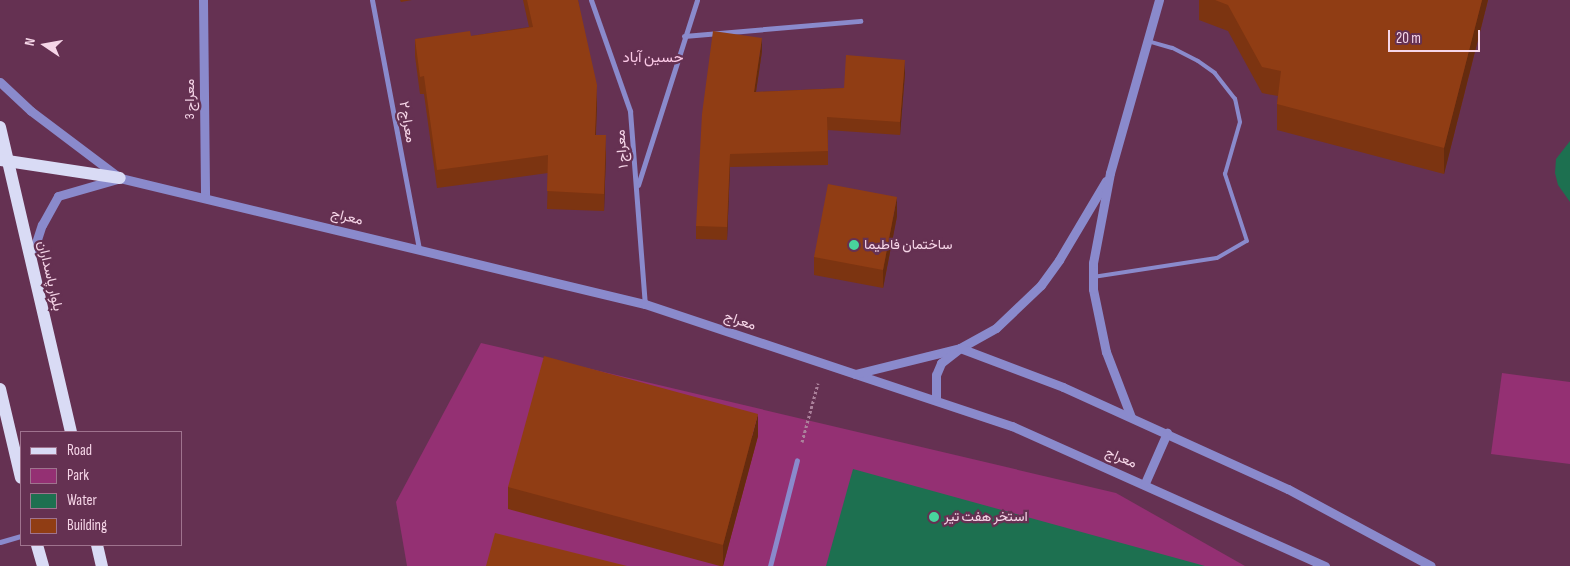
<!DOCTYPE html>
<html>
<head>
<meta charset="utf-8">
<style>
	body { margin:0 }
	#map { position:relative; width:1570px; height:566px; overflow:hidden; background:#653152; font-family:"Sofia Sans Condensed",Vazirmatn,sans-serif }
	div>[style] { position:absolute }
	.green>* { inset:0; background:#943073 }
	.water>* { inset:0; background:#1d7050 }
	.path>* { height:3px; margin-top:-1.5px; transform-origin:0; background:repeating-linear-gradient(90deg,#ab819b 0 2.5px,transparent 0 5px) }
	.service>* { height:4px; margin:-2px; padding:0 2px; transform-origin:2px; border-radius:2px; background:#8a8acc }
	.minor>* { height:5px; margin:-2.5px; padding:0 2.5px; transform-origin:2.5px; border-radius:2.5px; background:#8a8acc }
	.tertiary>* { height:9px; margin:-4.5px; padding:0 4.5px; transform-origin:4.5px; border-radius:4.5px; background:#8a8acc }
	.primary>* { height:12px; margin:-6px; padding:0 6px; transform-origin:6px; border-radius:6px; background:#d9dbf5 }
	.wall>* { inset:0; background:#7c3411 }
	.shaded-wall>* { inset:0; background:#652b0e }
	.building>* { inset:0; background:#903d14 }
	.dots>* { width:14px; height:14px; translate:-50% -50%; box-sizing:border-box; border:2px solid #653152; border-radius:50% }
	span { translate:-50% -50%; white-space:nowrap; text-align:center; line-height:1.15; -webkit-text-stroke:4.5px #653152; paint-order:stroke }
	.street-label { font-size:14px; color:#f6d6e8 }
	.poi-label { font-size:14px; color:#f6d6e8 }
	.left { translate:0 -50%; text-align:left }
	.neighbourhood-label { font-size:15px; color:#fac8e5 }
	.legend { position:absolute; left:20px; top:431px; width:162px; height:115px; box-sizing:border-box; background:#653152; border:1px solid #9f738e; margin:0; padding:6px 9px; list-style:none; font-size:15px; color:#f6d6e8 }
	.legend li { display:flex; align-items:center; gap:10px; height:25px }
	.legend b { width:25px; border:1px solid #9f738e }
	.north { position:absolute; left:20px; top:20px; width:50px; height:50px; -webkit-text-stroke:4px #653152; paint-order:stroke; rotate:282deg; font-size:14px; font-weight:700; line-height:20px; text-align:center; color:#f6d6e8 }
	.north::after { content:''; display:block; margin:auto; width:18px; height:22px; background:#f6d6e8; clip-path:polygon(50% 0,100% 100%,50% 72%,0 100%) }
	.scale { position:absolute; left:1388px; top:30px; width:92px; height:22px; box-sizing:border-box; border:2px solid #f6d6e8; border-top:0; padding-left:6px; font-size:15px; line-height:18px; white-space:nowrap; color:#f6d6e8; -webkit-text-stroke:4px #653152; paint-order:stroke }
</style>
</head>
<body>
<div id="map">
	<div class="green">
		<i style="clip-path:polygon(481px 343px,1116px 493px,1245px 566px,407px 566px,396px 502px)"></i>
		<i style="clip-path:polygon(1502px 373px,1570px 382px,1570px 464px,1491px 454px)"></i>
	</div>
	<div class="water">
		<i style="clip-path:polygon(1570px 141px,1570px 202px,1558px 185px,1555px 173px,1556px 159px)"></i>
		<i style="clip-path:polygon(853px 469px,1205px 566px,826px 566px)"></i>
	</div>
	<div class="path">
		<i style="left:802px;top:442px;width:61px;rotate:-74.8deg"></i>
	</div>
	<div class="service">
		<i style="left:1093px;top:277px;width:125px;rotate:-8.7deg"></i>
		<i style="left:1217px;top:258px;width:34px;rotate:-30deg"></i>
		<i style="left:1247px;top:241px;width:71px;rotate:-108.2deg"></i>
		<i style="left:1225px;top:174px;width:54px;rotate:-73.9deg"></i>
		<i style="left:1240px;top:122px;width:24px;rotate:-102deg"></i>
		<i style="left:1235px;top:99px;width:33px;rotate:-128deg"></i>
		<i style="left:1215px;top:73px;width:21px;rotate:-145deg"></i>
		<i style="left:1198px;top:61px;width:29px;rotate:-153deg"></i>
		<i style="left:1172px;top:48px;width:25px;rotate:-164deg"></i>
	</div>
	<div class="minor">
		<i style="left:372px;top:0;width:253px;rotate:79.3deg"></i>
		<i style="left:591px;top:0;width:118px;rotate:70.6deg"></i>
		<i style="left:630px;top:111px;width:194px;rotate:85.6deg"></i>
		<i style="left:684px;top:36px;width:177px;rotate:-4.9deg"></i>
		<i style="left:638px;top:185px;width:194px;rotate:-72.3deg"></i>
		<i style="left:0;top:542px;width:22px;rotate:-16deg"></i>
		<i style="left:770px;top:566px;width:109px;rotate:-75.7deg"></i>
	</div>
	<div class="tertiary">
		<i style="left:203px;top:0;width:197px;rotate:89.4deg"></i>
		<i style="left:0;top:82px;width:42px;rotate:43.1deg"></i>
		<i style="left:31px;top:111px;width:111px;rotate:37deg"></i>
		<i style="left:120px;top:178px;width:540px;rotate:13.5deg"></i>
		<i style="left:645px;top:304px;width:387px;rotate:18.4deg"></i>
		<i style="left:1012px;top:426px;width:343px;rotate:24.1deg"></i>
		<i style="left:31px;top:258px;width:35px;rotate:-72deg"></i>
		<i style="left:42px;top:225px;width:33px;rotate:-61deg"></i>
		<i style="left:58px;top:196px;width:61px;rotate:-16.1deg"></i>
		<i style="left:855px;top:374px;width:108px;rotate:-13.9deg"></i>
		<i style="left:960px;top:348px;width:41px;rotate:-29.1deg"></i>
		<i style="left:996px;top:328px;width:62px;rotate:-43.7deg"></i>
		<i style="left:1041px;top:285px;width:31px;rotate:-54deg"></i>
		<i style="left:1059px;top:260px;width:92px;rotate:-59.3deg"></i>
		<i style="left:936px;top:398px;width:23px;rotate:-90deg"></i>
		<i style="left:936px;top:375px;width:13px;rotate:-67deg"></i>
		<i style="left:941px;top:363px;width:24px;rotate:-38deg"></i>
		<i style="left:960px;top:348px;width:110px;rotate:20.7deg"></i>
		<i style="left:1063px;top:387px;width:247px;rotate:24.4deg"></i>
		<i style="left:1288px;top:489px;width:162px;rotate:28.3deg"></i>
		<i style="left:1131px;top:417px;width:70px;rotate:-111deg"></i>
		<i style="left:1106px;top:352px;width:64px;rotate:-101.7deg"></i>
		<i style="left:1093px;top:289px;width:26px;rotate:-90deg"></i>
		<i style="left:1093px;top:263px;width:92px;rotate:-79.3deg"></i>
		<i style="left:1110px;top:173px;width:180px;rotate:-74.2deg"></i>
		<i style="left:1145px;top:483px;width:55px;rotate:-66.3deg"></i>
	</div>
	<div class="primary">
		<i style="left:0;top:127px;width:313px;rotate:76.9deg"></i>
		<i style="left:1px;top:160px;width:120px;rotate:8.6deg"></i>
		<i style="left:0;top:389px;width:91px;rotate:76.7deg"></i>
		<i style="left:37px;top:545px;width:22px;rotate:74deg"></i>
		<i style="left:97px;top:545px;width:22px;rotate:77deg"></i>
	</div>
	<div class="wall">
		<i style="clip-path:polygon(400px 0,412px 0,401px 2px)"></i>
		<i style="clip-path:polygon(523px 0,578px 0,597px 102px,596px 135px,606px 152px,604px 211px,547px 209px,548px 173px,437px 188px,424px 94px,420px 94px,415px 56px,415px 39px,471px 36px,529px 27px)"></i>
		<i style="clip-path:polygon(1199px 0,1488px 0,1444px 174px,1277px 130px,1277px 104px,1278px 96px,1262px 93px,1228px 31px,1199px 20px)"></i>
		<i style="clip-path:polygon(762px 51px,756px 92px,844px 88px,905px 73px,900px 135px,828px 130px,828px 165px,730px 167px,727px 240px,696px 239px,696px 226px)"></i>
		<i style="clip-path:polygon(897px 216px,883px 288px,814px 275px,814px 257px)"></i>
		<i style="clip-path:polygon(758px 436px,723px 566px,720px 566px,508px 509px,508px 487px)"></i>
	</div>
	<div class="shaded-wall">
		<i style="clip-path:polygon(1482px 0,1488px 0,1444px 174px,1444px 148px)"></i>
		<i style="clip-path:polygon(762px 38px,762px 51px,754px 105px,754px 92px)"></i>
		<i style="clip-path:polygon(905px 60px,905px 73px,900px 135px,900px 122px)"></i>
		<i style="clip-path:polygon(597px 85px,597px 102px,595px 152px,595px 135px)"></i>
		<i style="clip-path:polygon(606px 135px,606px 152px,604px 211px,604px 194px)"></i>
		<i style="clip-path:polygon(730px 154px,730px 167px,727px 240px,727px 227px)"></i>
		<i style="clip-path:polygon(897px 197px,897px 216px,883px 288px,883px 270px)"></i>
		<i style="clip-path:polygon(758px 414px,758px 436px,723px 566px,723px 545px)"></i>
	</div>
	<div class="building">
		<i style="clip-path:polygon(527px 0,578px 0,597px 85px,595px 135px,606px 135px,604px 194px,547px 191px,548px 155px,437px 170px,424px 76px,420px 77px,415px 39px,470px 31px,471px 36px,533px 27px)"></i>
		<i style="clip-path:polygon(1215px 0,1482px 0,1444px 148px,1277px 104px,1281px 71px,1262px 67px,1228px 5px)"></i>
		<i style="clip-path:polygon(713px 31px,762px 38px,754px 92px,844px 88px,846px 55px,905px 60px,900px 122px,827px 117px,828px 151px,730px 154px,727px 227px,696px 226px,702px 114px)"></i>
		<i style="clip-path:polygon(828px 184px,897px 197px,883px 270px,814px 257px)"></i>
		<i style="clip-path:polygon(544px 356px,758px 414px,723px 545px,508px 487px)"></i>
		<i style="clip-path:polygon(495px 533px,627px 566px,486px 566px)"></i>
	</div>
	<div class="dots">
		<i style="left:854px;top:245px;background:#48d49d"></i>
		<i style="left:934px;top:517px;background:#48d49d"></i>
	</div>
	<div class="street-label">
		<span style="left:190px;top:99px;rotate:-90deg">معراج 3</span>
		<span style="left:407px;top:122px;rotate:80deg">معراج ۲</span>
		<span style="left:622px;top:149px;rotate:-95deg">معراج ۱</span>
		<span style="left:347px;top:217px;rotate:14deg">معراج</span>
		<span style="left:50px;top:276px;rotate:77deg">بلوار پاسداران</span>
		<span style="left:740px;top:321px;rotate:19deg">معراج</span>
		<span style="left:1121px;top:458px;rotate:23deg">معراج</span>
	</div>
	<div class="poi-label">
		<span class="left" style="left:864px;top:245px">ساختمان فاطیما</span>
		<span class="left" style="left:944px;top:517px">استخر هفت تیر</span>
	</div>
	<div class="neighbourhood-label">
		<span style="left:653px;top:58px">حسین آباد</span>
	</div>
	<ul class="legend">
	<li><b style="height:6px;background:#d9dbf5"></b>Road</li>
	<li><b style="height:14px;background:#943073"></b>Park</li>
	<li><b style="height:14px;background:#1d7050"></b>Water</li>
	<li><b style="height:14px;background:#903d14"></b>Building</li>
	</ul>
	<div class="north">N</div>
	<div class="scale">20 m</div>
</div>
</body>
</html>
